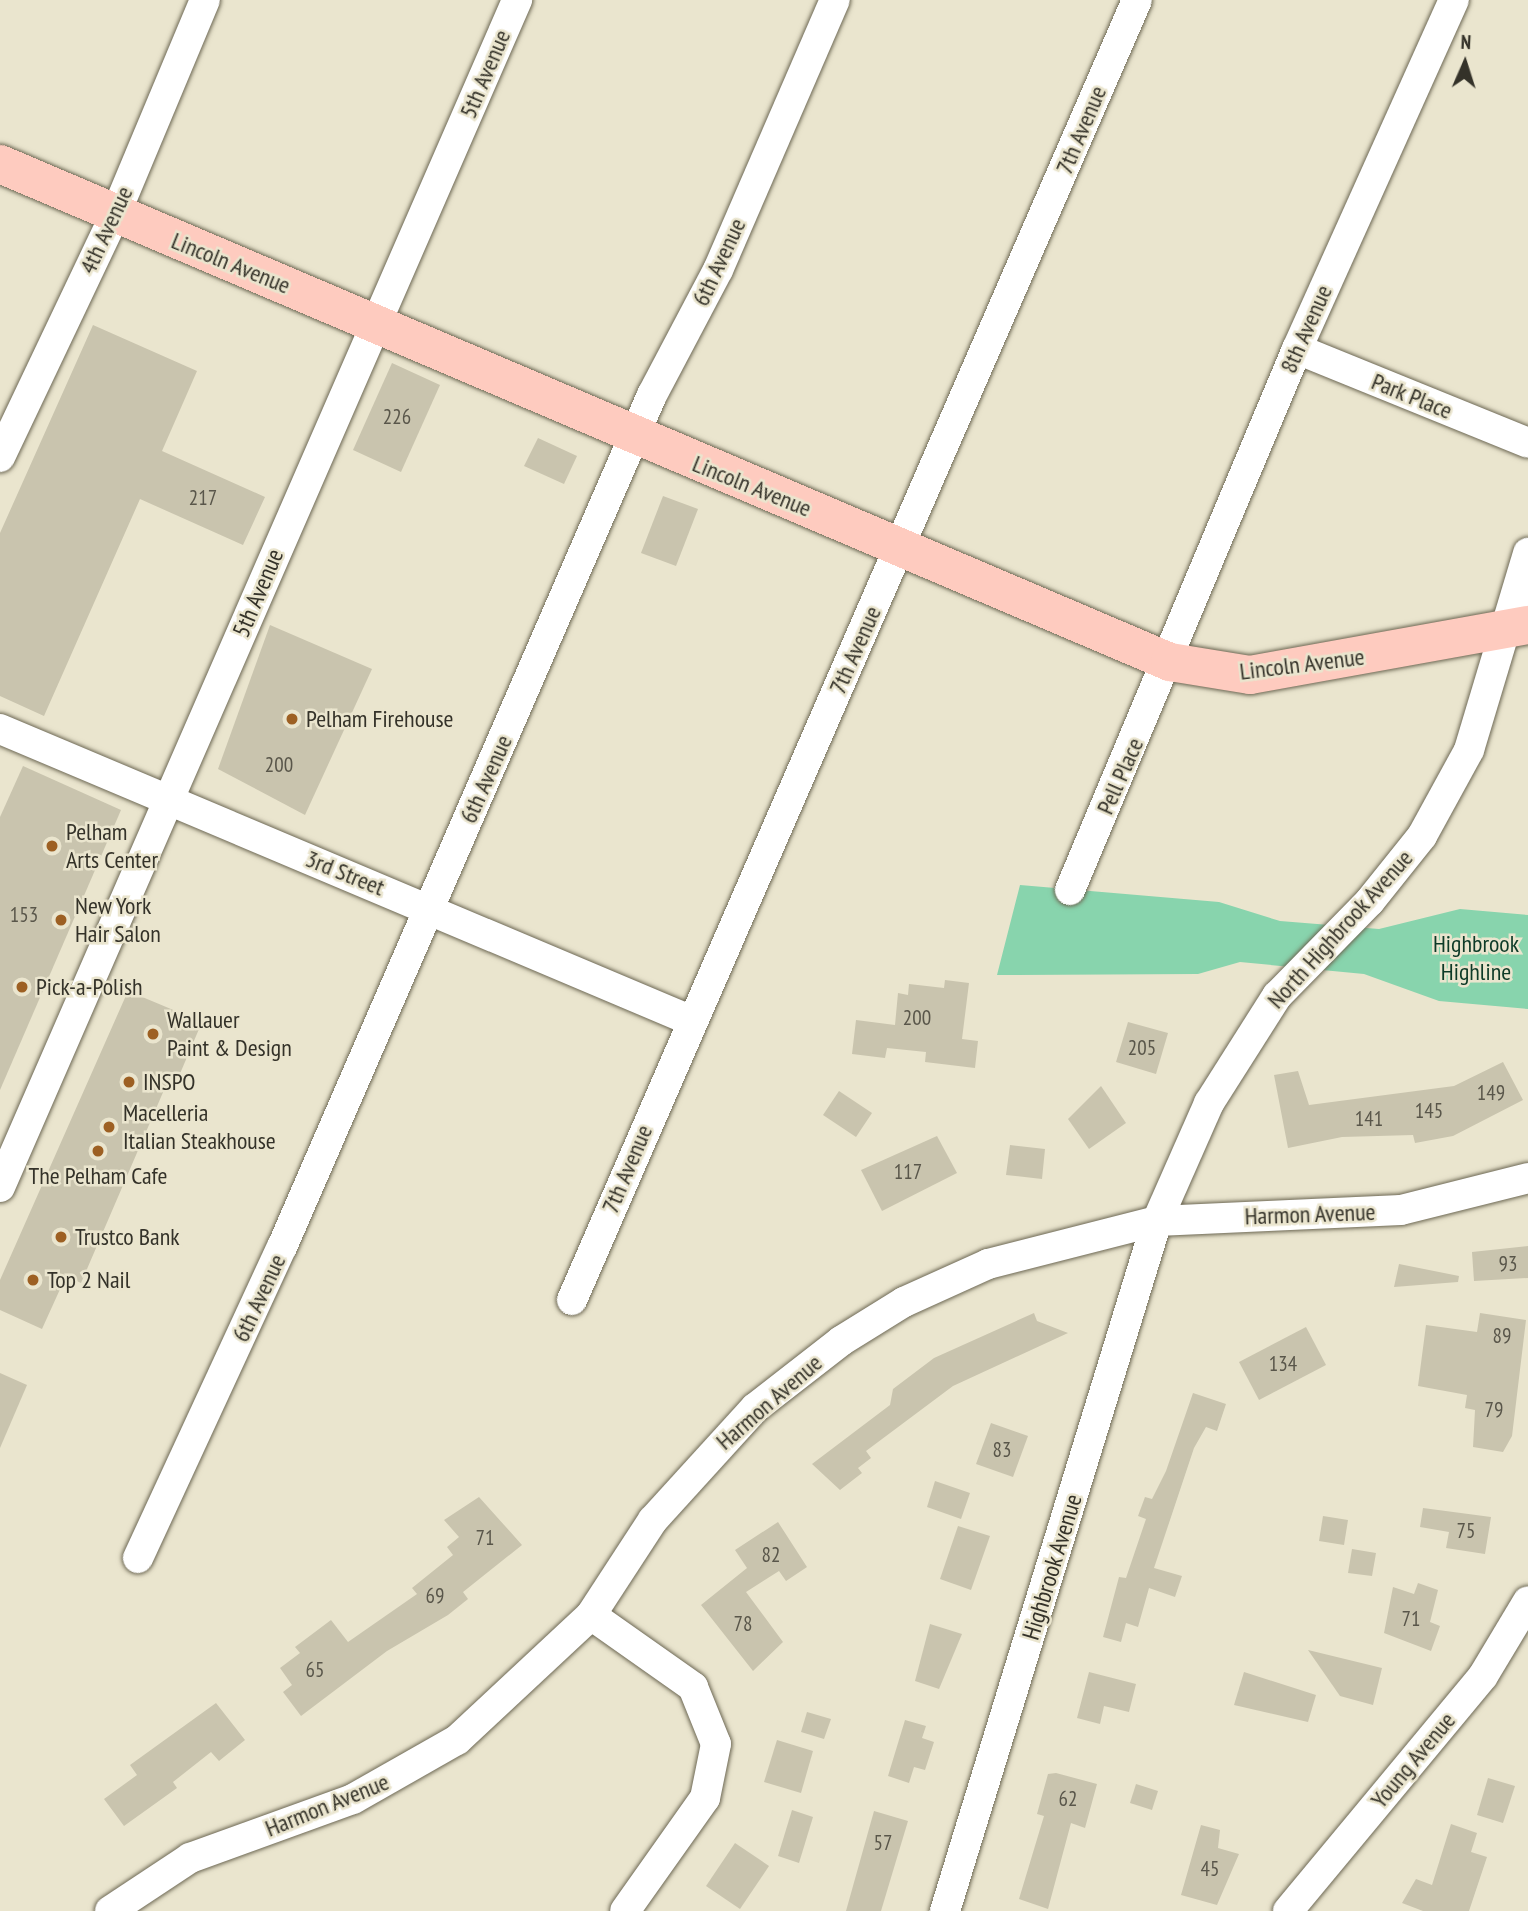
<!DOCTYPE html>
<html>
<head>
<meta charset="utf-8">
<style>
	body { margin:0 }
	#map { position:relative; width:1528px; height:1911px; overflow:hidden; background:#eae5ce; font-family:"PT Sans Narrow",sans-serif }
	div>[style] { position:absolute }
	.green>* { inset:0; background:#88d4ad }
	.building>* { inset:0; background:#c9c4ae }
	.roads { filter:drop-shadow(0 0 2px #6d6854) drop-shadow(0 0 2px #6d6854) }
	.minor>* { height:30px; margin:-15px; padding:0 15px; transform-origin:15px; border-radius:15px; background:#fff }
	.major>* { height:38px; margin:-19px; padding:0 19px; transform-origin:19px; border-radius:19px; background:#fecbbf }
	.dots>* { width:19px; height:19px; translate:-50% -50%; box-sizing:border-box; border:4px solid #eae5ce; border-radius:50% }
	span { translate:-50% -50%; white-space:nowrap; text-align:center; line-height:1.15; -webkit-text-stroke:5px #eae5ce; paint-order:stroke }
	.number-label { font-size:21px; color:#59564a }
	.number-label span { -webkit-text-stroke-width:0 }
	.street-label { font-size:24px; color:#343229 }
	.poi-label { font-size:24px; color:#343229 }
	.left { translate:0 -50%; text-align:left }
	.park-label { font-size:24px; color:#0d3a27 }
	.north { position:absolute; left:1430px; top:28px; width:70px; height:70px; -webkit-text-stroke:5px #eae5ce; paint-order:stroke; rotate:3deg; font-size:19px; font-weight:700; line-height:28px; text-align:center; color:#343229 }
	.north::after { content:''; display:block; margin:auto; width:24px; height:32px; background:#343229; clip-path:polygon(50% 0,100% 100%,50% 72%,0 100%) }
</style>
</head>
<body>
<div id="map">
	<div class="green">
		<i style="clip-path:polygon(1020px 885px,1219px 902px,1280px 921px,1379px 929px,1460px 909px,1528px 915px,1528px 1009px,1439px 1001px,1364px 974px,1240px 962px,1198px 974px,997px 975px)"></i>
	</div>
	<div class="building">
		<i style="clip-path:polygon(93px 325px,197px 371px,162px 451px,265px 497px,243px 545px,140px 499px,44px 716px,0 696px,0 533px)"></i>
		<i style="clip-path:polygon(392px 363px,440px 385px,401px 472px,353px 450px)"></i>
		<i style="clip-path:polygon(538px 438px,577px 456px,564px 484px,524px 466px)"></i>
		<i style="clip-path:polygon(663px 496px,698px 509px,676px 566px,641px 553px)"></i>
		<i style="clip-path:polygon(270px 625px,372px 669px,305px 815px,218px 769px)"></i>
		<i style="clip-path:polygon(23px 766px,121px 810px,0 1090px,0 817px)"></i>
		<i style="clip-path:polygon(945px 980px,969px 983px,962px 1039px,978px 1041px,975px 1068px,925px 1062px,926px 1052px,887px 1048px,885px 1058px,852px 1054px,856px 1020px,895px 1025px,898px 993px,908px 995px,909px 984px,944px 988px)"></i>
		<i style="clip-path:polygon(128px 991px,202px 1022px,179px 1076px,173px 1074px,164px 1090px,81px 1283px,66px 1276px,42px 1329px,0 1310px,0 1280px)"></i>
		<i style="clip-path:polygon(1128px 1022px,1168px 1033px,1156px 1074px,1116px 1062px)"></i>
		<i style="clip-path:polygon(1503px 1062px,1523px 1100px,1453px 1136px,1415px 1143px,1413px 1135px,1342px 1137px,1288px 1148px,1274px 1075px,1298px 1071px,1309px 1105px,1454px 1086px)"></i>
		<i style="clip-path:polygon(1101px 1086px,1126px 1123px,1089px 1149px,1068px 1119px)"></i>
		<i style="clip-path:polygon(839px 1091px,872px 1113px,856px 1137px,823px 1115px)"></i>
		<i style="clip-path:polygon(937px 1136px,957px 1173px,882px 1211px,861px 1170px)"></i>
		<i style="clip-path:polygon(1010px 1145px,1045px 1149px,1042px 1179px,1006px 1175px)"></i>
		<i style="clip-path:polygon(1528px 1246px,1528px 1278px,1474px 1281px,1472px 1252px)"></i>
		<i style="clip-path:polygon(1399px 1264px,1459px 1276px,1458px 1282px,1394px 1287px)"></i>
		<i style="clip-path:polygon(1034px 1313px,1037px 1321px,1068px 1333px,953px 1386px,866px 1451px,871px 1458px,858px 1468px,862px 1473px,840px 1490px,812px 1464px,890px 1405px,893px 1389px,934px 1358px)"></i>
		<i style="clip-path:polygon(1480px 1313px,1526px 1320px,1512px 1436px,1503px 1452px,1473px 1447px,1475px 1410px,1465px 1408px,1467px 1395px,1418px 1386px,1426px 1325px,1477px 1332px)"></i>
		<i style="clip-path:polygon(1306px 1327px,1326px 1365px,1259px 1400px,1239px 1362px)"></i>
		<i style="clip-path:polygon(0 1373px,27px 1385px,0 1448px)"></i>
		<i style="clip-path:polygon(1193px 1393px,1226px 1404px,1217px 1431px,1206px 1427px,1194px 1448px,1154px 1568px,1182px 1576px,1175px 1597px,1149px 1588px,1138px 1627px,1126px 1623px,1121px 1642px,1103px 1637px,1119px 1577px,1126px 1578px,1146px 1519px,1138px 1516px,1145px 1497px,1152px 1499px,1166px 1471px)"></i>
		<i style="clip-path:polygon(991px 1423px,1028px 1436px,1013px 1477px,976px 1464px)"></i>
		<i style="clip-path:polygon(935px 1481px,970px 1493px,961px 1519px,927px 1507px)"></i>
		<i style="clip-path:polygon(479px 1497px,522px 1545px,463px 1592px,468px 1599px,448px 1615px,387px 1651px,301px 1716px,283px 1692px,292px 1685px,280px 1668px,300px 1653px,295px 1647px,331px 1620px,348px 1642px,417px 1594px,412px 1588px,453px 1555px,447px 1547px,459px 1537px,444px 1520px)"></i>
		<i style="clip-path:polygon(1423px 1508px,1491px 1517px,1485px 1554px,1446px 1548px,1449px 1532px,1420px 1527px)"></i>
		<i style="clip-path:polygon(1323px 1516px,1348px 1520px,1344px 1545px,1319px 1541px)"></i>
		<i style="clip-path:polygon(778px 1522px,807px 1567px,786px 1581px,779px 1571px,746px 1592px,783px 1642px,753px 1671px,701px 1605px,747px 1568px,735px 1550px)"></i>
		<i style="clip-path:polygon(958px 1526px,990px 1536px,971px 1590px,940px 1579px)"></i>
		<i style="clip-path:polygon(1352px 1549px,1376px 1553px,1372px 1576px,1348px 1573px)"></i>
		<i style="clip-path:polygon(1418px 1583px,1438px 1590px,1430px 1622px,1440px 1626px,1431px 1651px,1384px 1633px,1393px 1587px,1414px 1594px)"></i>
		<i style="clip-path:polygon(930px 1624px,962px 1634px,939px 1689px,915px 1681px)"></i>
		<i style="clip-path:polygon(1308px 1650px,1382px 1668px,1373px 1705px,1340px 1696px)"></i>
		<i style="clip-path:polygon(1089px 1672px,1136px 1684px,1129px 1712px,1104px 1706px,1100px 1724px,1077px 1718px)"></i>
		<i style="clip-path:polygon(1244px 1672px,1316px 1695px,1308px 1722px,1234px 1705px)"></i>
		<i style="clip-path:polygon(216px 1703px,245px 1740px,219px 1761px,211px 1752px,173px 1782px,177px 1788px,124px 1826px,104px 1799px,137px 1775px,130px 1765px)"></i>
		<i style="clip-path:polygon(807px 1712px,831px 1719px,824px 1739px,801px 1732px)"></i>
		<i style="clip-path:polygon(905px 1720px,926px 1726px,922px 1738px,934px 1742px,925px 1770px,914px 1767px,909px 1783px,888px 1776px)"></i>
		<i style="clip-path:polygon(777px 1740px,813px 1751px,801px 1793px,764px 1782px)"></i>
		<i style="clip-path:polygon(1056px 1773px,1097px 1784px,1085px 1828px,1071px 1823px,1048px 1909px,1019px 1899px,1044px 1816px,1037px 1814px,1048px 1774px)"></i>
		<i style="clip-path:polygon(1488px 1778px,1515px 1786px,1503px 1823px,1477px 1815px)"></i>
		<i style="clip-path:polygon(1136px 1784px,1158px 1791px,1152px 1810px,1130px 1803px)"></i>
		<i style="clip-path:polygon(792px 1810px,813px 1817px,799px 1863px,778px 1856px)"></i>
		<i style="clip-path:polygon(874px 1811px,908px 1821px,881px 1911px,846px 1911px)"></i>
		<i style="clip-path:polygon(1451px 1824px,1477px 1833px,1471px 1852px,1487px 1857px,1469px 1911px,1423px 1911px,1402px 1903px,1416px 1879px,1432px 1885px)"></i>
		<i style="clip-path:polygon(1201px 1825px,1220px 1830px,1218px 1848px,1239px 1854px,1217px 1905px,1181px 1895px)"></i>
		<i style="clip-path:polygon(735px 1843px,769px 1866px,740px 1909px,706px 1886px)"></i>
	</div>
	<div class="roads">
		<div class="minor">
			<i style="left:1297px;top:349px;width:249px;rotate:22.1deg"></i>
			<i style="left:0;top:457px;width:268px;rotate:-64.6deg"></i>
			<i style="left:115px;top:215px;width:233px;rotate:-67.3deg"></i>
			<i style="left:0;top:729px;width:749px;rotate:22.87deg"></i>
			<i style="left:1070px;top:890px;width:587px;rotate:-67.24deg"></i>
			<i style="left:1297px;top:349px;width:383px;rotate:-65.8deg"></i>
			<i style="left:0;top:1187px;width:1295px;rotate:-66.46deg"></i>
			<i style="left:572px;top:1300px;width:1417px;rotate:-66.51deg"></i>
			<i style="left:138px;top:1558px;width:343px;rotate:-65.2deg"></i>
			<i style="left:282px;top:1247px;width:929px;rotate:-66.53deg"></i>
			<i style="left:652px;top:395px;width:141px;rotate:-62.2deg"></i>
			<i style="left:718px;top:270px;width:294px;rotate:-66.6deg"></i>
			<i style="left:591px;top:1615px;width:125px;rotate:35.2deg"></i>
			<i style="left:693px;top:1687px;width:61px;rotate:68deg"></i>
			<i style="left:716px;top:1744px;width:55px;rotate:101.5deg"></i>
			<i style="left:705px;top:1798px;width:138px;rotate:125.3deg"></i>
			<i style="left:110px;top:1911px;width:96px;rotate:-33.5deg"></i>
			<i style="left:190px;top:1858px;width:173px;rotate:-19.9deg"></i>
			<i style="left:353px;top:1799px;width:120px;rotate:-29.6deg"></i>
			<i style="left:457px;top:1740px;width:183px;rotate:-43deg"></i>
			<i style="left:591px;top:1615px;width:113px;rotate:-56.9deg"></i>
			<i style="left:653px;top:1520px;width:151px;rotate:-47.7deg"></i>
			<i style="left:755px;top:1408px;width:109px;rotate:-37.9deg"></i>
			<i style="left:841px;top:1341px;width:74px;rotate:-31.8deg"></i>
			<i style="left:904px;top:1302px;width:92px;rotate:-24.3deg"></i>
			<i style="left:988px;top:1264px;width:174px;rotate:-14.3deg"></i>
			<i style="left:1157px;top:1221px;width:244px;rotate:-2.6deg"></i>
			<i style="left:1401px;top:1210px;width:131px;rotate:-14.1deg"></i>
			<i style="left:945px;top:1911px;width:722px;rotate:-72.92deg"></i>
			<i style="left:1157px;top:1221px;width:129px;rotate:-66.2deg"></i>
			<i style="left:1209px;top:1103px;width:127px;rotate:-57.6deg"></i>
			<i style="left:1277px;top:996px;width:133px;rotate:-45.6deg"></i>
			<i style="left:1370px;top:901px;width:83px;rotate:-51.3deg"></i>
			<i style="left:1422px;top:836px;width:98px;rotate:-61.3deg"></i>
			<i style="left:1469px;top:750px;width:206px;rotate:-73.3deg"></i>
			<i style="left:1288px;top:1911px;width:305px;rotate:-50.3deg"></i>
			<i style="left:1483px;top:1676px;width:87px;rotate:-59deg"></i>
		</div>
		<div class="major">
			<i style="left:0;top:164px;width:1272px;rotate:23.06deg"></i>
			<i style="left:1170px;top:662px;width:81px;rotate:9.2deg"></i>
			<i style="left:1250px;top:675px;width:282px;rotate:-10.2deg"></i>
		</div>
	</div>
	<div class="dots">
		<i style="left:292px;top:719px;background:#9d6023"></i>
		<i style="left:52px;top:846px;background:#9d6023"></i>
		<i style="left:61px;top:920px;background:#9d6023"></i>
		<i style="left:22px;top:987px;background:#9d6023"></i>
		<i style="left:153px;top:1034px;background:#9d6023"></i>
		<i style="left:129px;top:1082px;background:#9d6023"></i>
		<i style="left:109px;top:1127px;background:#9d6023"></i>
		<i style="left:98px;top:1151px;background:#9d6023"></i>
		<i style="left:61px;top:1237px;background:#9d6023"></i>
		<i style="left:33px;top:1280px;background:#9d6023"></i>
	</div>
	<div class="number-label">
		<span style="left:397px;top:417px">226</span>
		<span style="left:203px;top:498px">217</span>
		<span style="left:279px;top:765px">200</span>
		<span style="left:24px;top:915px">153</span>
		<span style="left:917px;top:1018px">200</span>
		<span style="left:1142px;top:1048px">205</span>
		<span style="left:1491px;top:1093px">149</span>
		<span style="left:1429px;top:1111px">145</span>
		<span style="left:1369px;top:1119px">141</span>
		<span style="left:908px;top:1172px">117</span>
		<span style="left:1508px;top:1264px">93</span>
		<span style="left:1502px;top:1336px">89</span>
		<span style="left:1283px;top:1364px">134</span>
		<span style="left:1494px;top:1410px">79</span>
		<span style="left:1002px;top:1450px">83</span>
		<span style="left:1466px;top:1531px">75</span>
		<span style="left:485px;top:1538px">71</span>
		<span style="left:771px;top:1555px">82</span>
		<span style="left:435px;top:1596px">69</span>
		<span style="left:1411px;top:1619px">71</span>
		<span style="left:743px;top:1624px">78</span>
		<span style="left:315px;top:1670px">65</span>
		<span style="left:1068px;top:1799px">62</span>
		<span style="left:883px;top:1843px">57</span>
		<span style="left:1210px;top:1869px">45</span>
	</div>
	<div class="street-label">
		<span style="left:485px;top:74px;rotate:-67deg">5th Avenue</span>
		<span style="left:1081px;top:130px;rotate:-67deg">7th Avenue</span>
		<span style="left:106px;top:230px;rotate:-65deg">4th Avenue</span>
		<span style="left:719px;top:262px;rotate:-65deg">6th Avenue</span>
		<span style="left:231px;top:263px;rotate:22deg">Lincoln Avenue</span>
		<span style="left:1306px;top:329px;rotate:-66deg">8th Avenue</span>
		<span style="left:1412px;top:396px;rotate:22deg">Park Place</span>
		<span style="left:752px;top:486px;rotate:22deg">Lincoln Avenue</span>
		<span style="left:258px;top:593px;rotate:-67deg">5th Avenue</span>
		<span style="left:855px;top:650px;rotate:-66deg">7th Avenue</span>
		<span style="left:1302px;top:664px;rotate:-7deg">Lincoln Avenue</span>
		<span style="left:1120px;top:776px;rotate:-66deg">Pell Place</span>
		<span style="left:486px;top:779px;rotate:-66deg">6th Avenue</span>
		<span style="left:345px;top:873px;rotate:22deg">3rd Street</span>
		<span style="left:1340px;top:929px;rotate:-48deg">North Highbrook Avenue</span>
		<span style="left:627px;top:1169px;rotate:-67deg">7th Avenue</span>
		<span style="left:1310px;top:1214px;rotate:-2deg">Harmon Avenue</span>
		<span style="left:259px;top:1298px;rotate:-65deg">6th Avenue</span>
		<span style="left:769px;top:1402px;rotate:-41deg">Harmon Avenue</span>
		<span style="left:1052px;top:1567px;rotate:-73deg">Highbrook Avenue</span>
		<span style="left:1413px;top:1760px;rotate:-50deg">Young Avenue</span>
		<span style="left:327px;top:1805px;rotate:-22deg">Harmon Avenue</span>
	</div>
	<div class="poi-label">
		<span class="left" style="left:306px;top:719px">Pelham Firehouse</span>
		<span class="left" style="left:66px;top:846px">Pelham<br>Arts Center</span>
		<span class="left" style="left:75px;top:920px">New York<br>Hair Salon</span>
		<span class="left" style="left:36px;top:987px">Pick-a-Polish</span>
		<span class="left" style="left:167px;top:1034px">Wallauer<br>Paint &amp; Design</span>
		<span class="left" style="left:143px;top:1082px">INSPO</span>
		<span class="left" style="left:123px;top:1127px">Macelleria<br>Italian Steakhouse</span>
		<span style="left:98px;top:1176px">The Pelham Cafe</span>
		<span class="left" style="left:75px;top:1237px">Trustco Bank</span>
		<span class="left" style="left:47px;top:1280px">Top 2 Nail</span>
	</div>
	<div class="park-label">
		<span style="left:1476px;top:958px">Highbrook<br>Highline</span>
	</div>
	<div class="north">N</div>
</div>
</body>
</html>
